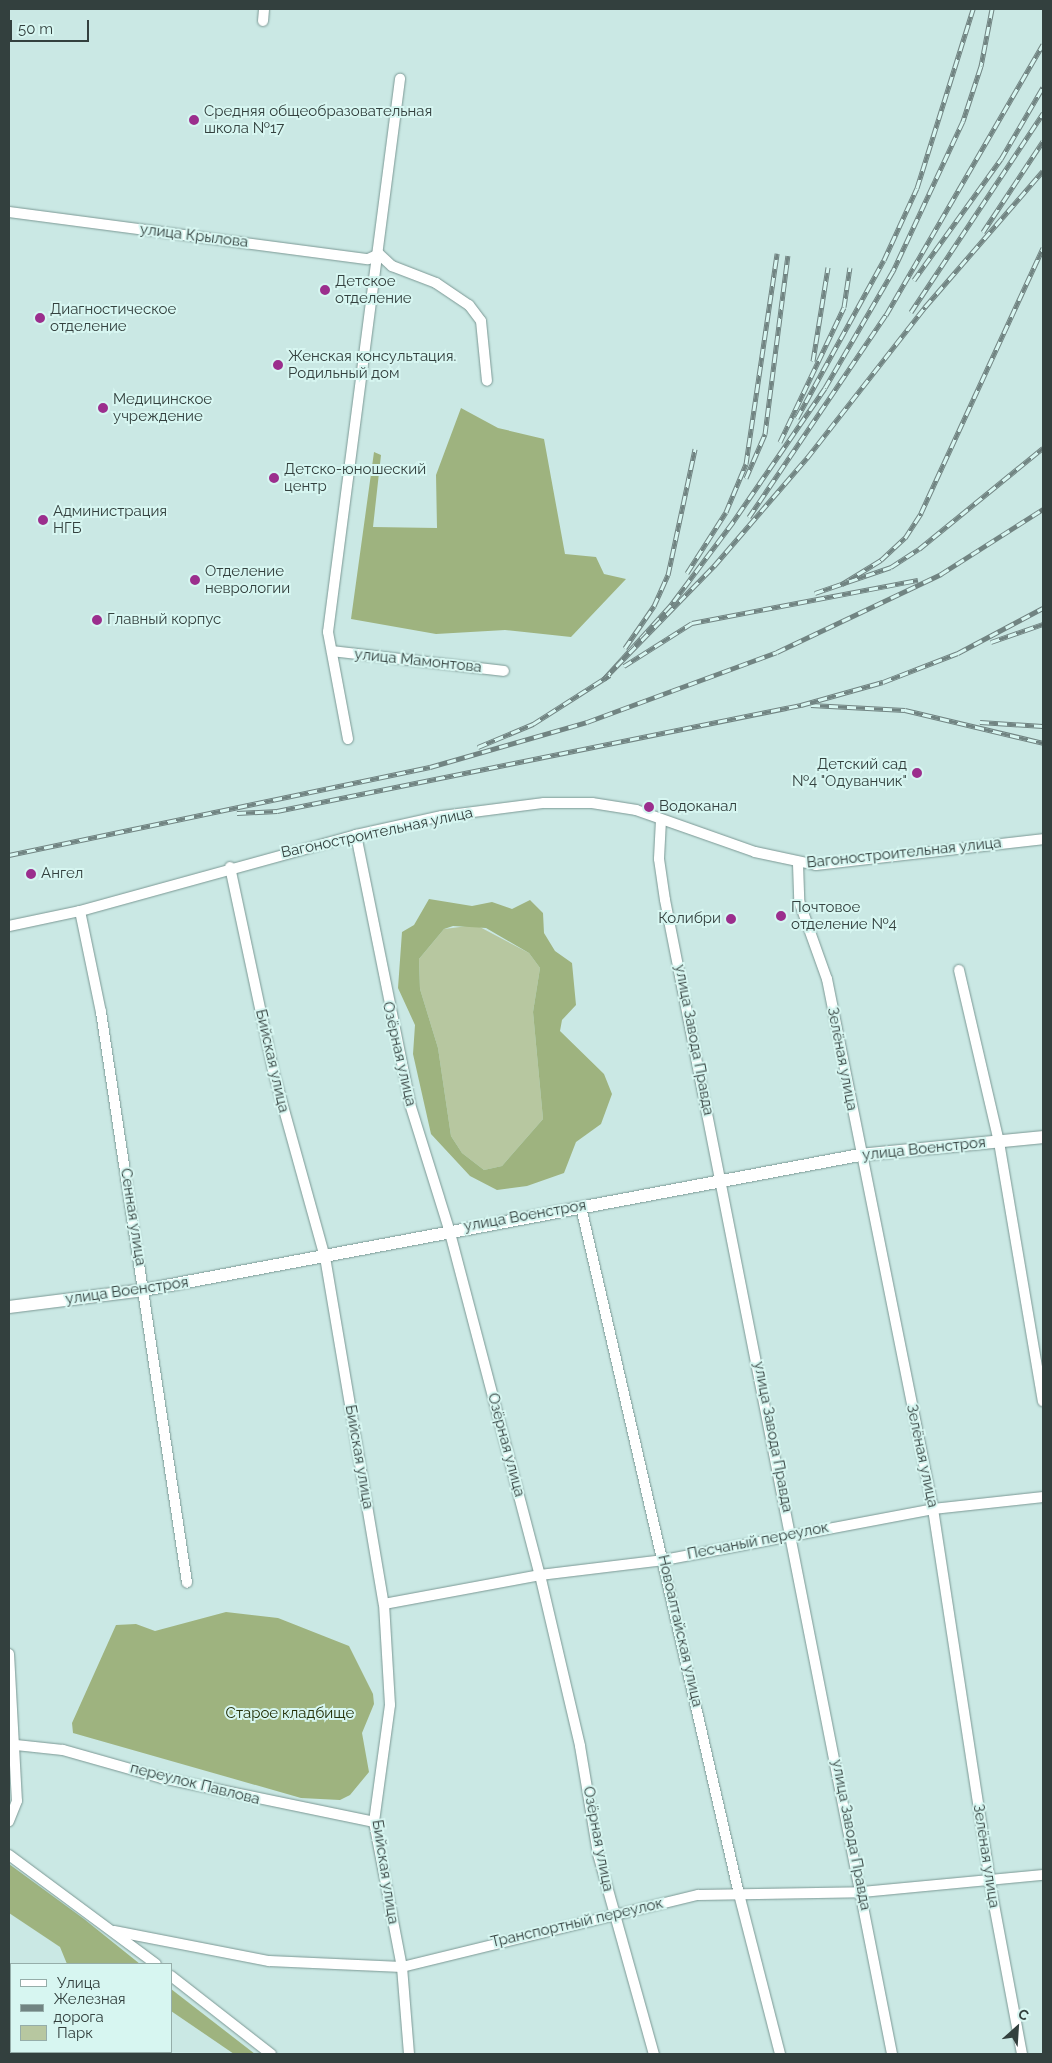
<!DOCTYPE html>
<html>
<head>
<meta charset="utf-8">
<style>
	body { margin:0 }
	#map { position:relative; width:1052px; height:2063px; overflow:hidden; background:#cae8e4; font-family:Raleway,sans-serif }
	div>[style] { position:absolute }
	.green>* { inset:0; background:#b7c7a0 }
	.forest>* { inset:0; background:#9eb37f }
	.roads { filter:drop-shadow(0 0 1px #7b9894) drop-shadow(0 0 1px #7b9894) }
	.minor>* { height:10px; margin:-5px; padding:0 5px; transform-origin:5px; border-radius:5px; background:#fff }
	.tertiary>* { height:12px; margin:-6px; padding:0 6px; transform-origin:6px; border-radius:6px; background:#fff }
	.rail>* { height:5px; margin-top:-2.5px; transform-origin:0; background:repeating-linear-gradient(90deg,#d7f6f1 0 9px,#718482 0 18px); box-sizing:border-box; border-block:1px solid #718482 }
	.dots>* { width:14px; height:14px; translate:-50% -50%; box-sizing:border-box; border:2px solid #d7f6f1; border-radius:50% }
	span { translate:-50% -50%; white-space:nowrap; text-align:center; line-height:1.15; -webkit-text-stroke:4px #d7f6f1; paint-order:stroke }
	.poi-label { font-size:15px; color:#33403e }
	.left { translate:0 -50%; text-align:left }
	.right { translate:-100% -50%; text-align:right }
	.street-label { font-size:15px; color:#33403e }
	.park-label { font-size:15px; color:#243109 }
	.frame { position:absolute; inset:0; border:10px solid #33403e; pointer-events:none }
	.legend { position:absolute; left:10px; top:1963px; width:162px; height:90px; box-sizing:border-box; background:#d7f6f1; border:1px solid #95ada9; margin:0; padding:6px 9px; list-style:none; font-size:15px; color:#33403e }
	.legend li { display:flex; align-items:center; gap:10px; height:25px }
	.legend b { width:25px; border:1px solid #95ada9 }
	.north { position:absolute; left:992px; top:2003px; width:50px; height:50px; -webkit-text-stroke:4px #d7f6f1; paint-order:stroke; rotate:26deg; font-size:14px; font-weight:700; line-height:20px; text-align:center; color:#33403e }
	.north::after { content:''; display:block; margin:auto; width:18px; height:22px; background:#33403e; clip-path:polygon(50% 0,100% 100%,50% 72%,0 100%) }
	.scale { position:absolute; left:10px; top:20px; width:79px; height:22px; box-sizing:border-box; border:2px solid #33403e; border-top:0; padding-left:6px; font-size:15px; line-height:18px; white-space:nowrap; color:#33403e; -webkit-text-stroke:4px #d7f6f1; paint-order:stroke }
</style>
</head>
<body>
<div id="map">
	<div class="green">
		<i style="clip-path:polygon(476px 925px,529px 953px,540px 968px,533px 1012px,543px 1119px,502px 1166px,484px 1170px,462px 1153px,451px 1136px,438px 1048px,420px 989px,419px 959px,444px 929px)"></i>
	</div>
	<div class="forest">
		<i style="clip-path:polygon(461px 408px,498px 428px,544px 439px,565px 554px,596px 557px,604px 574px,626px 579px,571px 637px,505px 630px,436px 634px,351px 619px,374px 452px,381px 455px,373px 527px,437px 528px,436px 475px)"></i>
		<i style="clip-path:polygon(evenodd,429px 899px,472px 906px,492px 902px,512px 909px,530px 900px,543px 913px,544px 933px,555px 951px,572px 963px,576px 1005px,562px 1020px,560px 1031px,604px 1074px,612px 1094px,601px 1124px,576px 1142px,564px 1173px,527px 1186px,497px 1190px,470px 1176px,431px 1134px,413px 1054px,415px 1025px,398px 988px,402px 932px,414px 925px,429px 899px,453px 926px,486px 928px,529px 953px,540px 968px,533px 1012px,543px 1119px,502px 1166px,484px 1170px,462px 1153px,451px 1136px,438px 1048px,420px 989px,419px 959px,444px 929px,453px 926px)"></i>
		<i style="clip-path:polygon(226px 1612px,278px 1618px,349px 1646px,373px 1694px,374px 1704px,362px 1733px,369px 1772px,350px 1795px,340px 1800px,301px 1798px,73px 1733px,72px 1723px,116px 1625px,136px 1624px,155px 1631px)"></i>
		<i style="clip-path:polygon(9px 1864px,84px 1919px,140px 1964px,67px 1964px,60px 1947px,9px 1913px)"></i>
		<i style="clip-path:polygon(171px 1989px,255px 2054px,234px 2054px,171px 2011px)"></i>
		<i style="clip-path:polygon(9px 2001px,11px 2052px,84px 2054px,9px 2054px)"></i>
	</div>
	<div class="roads">
		<div class="minor">
			<i style="left:263px;top:21px;width:12px;rotate:-85deg"></i>
			<i style="left:9px;top:212px;width:362px;rotate:7.5deg"></i>
			<i style="left:368px;top:259px;width:12px;rotate:-24deg"></i>
			<i style="left:379px;top:254px;width:18px;rotate:43deg"></i>
			<i style="left:392px;top:266px;width:47px;rotate:21.1deg"></i>
			<i style="left:436px;top:283px;width:40px;rotate:34deg"></i>
			<i style="left:469px;top:305px;width:20px;rotate:53deg"></i>
			<i style="left:481px;top:321px;width:60px;rotate:84.3deg"></i>
			<i style="left:332px;top:651px;width:173px;rotate:6.6deg"></i>
			<i style="left:348px;top:739px;width:109px;rotate:-100.6deg"></i>
			<i style="left:328px;top:632px;width:558px;rotate:-82.58deg"></i>
			<i style="left:661px;top:820px;width:39px;rotate:93deg"></i>
			<i style="left:659px;top:859px;width:41px;rotate:81.7deg"></i>
			<i style="left:665px;top:900px;width:1176px;rotate:78.87deg"></i>
			<i style="left:356px;top:835px;width:274px;rotate:78.6deg"></i>
			<i style="left:410px;top:1104px;width:131px;rotate:72.7deg"></i>
			<i style="left:449px;top:1229px;width:358px;rotate:75.3deg"></i>
			<i style="left:540px;top:1575px;width:176px;rotate:76.8deg"></i>
			<i style="left:580px;top:1746px;width:109px;rotate:80.5deg"></i>
			<i style="left:598px;top:1854px;width:208px;rotate:74.4deg"></i>
			<i style="left:798px;top:864px;width:37px;rotate:88deg"></i>
			<i style="left:799px;top:901px;width:83px;rotate:70.3deg"></i>
			<i style="left:827px;top:979px;width:540px;rotate:78.69deg"></i>
			<i style="left:933px;top:1509px;width:378px;rotate:81.3deg"></i>
			<i style="left:990px;top:1883px;width:174px;rotate:79.4deg"></i>
			<i style="left:230px;top:867px;width:208px;rotate:78deg"></i>
			<i style="left:273px;top:1070px;width:194px;rotate:74.5deg"></i>
			<i style="left:325px;top:1257px;width:352px;rotate:80.4deg"></i>
			<i style="left:384px;top:1604px;width:101px;rotate:86.6deg"></i>
			<i style="left:390px;top:1705px;width:118px;rotate:97.8deg"></i>
			<i style="left:374px;top:1822px;width:148px;rotate:79.1deg"></i>
			<i style="left:402px;top:1967px;width:87px;rotate:85.4deg"></i>
			<i style="left:80px;top:911px;width:103px;rotate:78.3deg"></i>
			<i style="left:101px;top:1012px;width:577px;rotate:81.43deg"></i>
			<i style="left:9px;top:926px;width:73px;rotate:-11.9deg"></i>
			<i style="left:80px;top:911px;width:286px;rotate:-15.4deg"></i>
			<i style="left:356px;top:835px;width:88px;rotate:-12.5deg"></i>
			<i style="left:442px;top:816px;width:103px;rotate:-7.3deg"></i>
			<i style="left:544px;top:803px;width:48px"></i>
			<i style="left:592px;top:803px;width:45px;rotate:9deg"></i>
			<i style="left:636px;top:810px;width:126px;rotate:19.4deg"></i>
			<i style="left:755px;top:852px;width:62px;rotate:12deg"></i>
			<i style="left:816px;top:865px;width:228px;rotate:-6.5deg"></i>
			<i style="left:959px;top:970px;width:177px;rotate:76.9deg"></i>
			<i style="left:999px;top:1142px;width:263px;rotate:80.4deg"></i>
			<i style="left:581px;top:1207px;width:705px;rotate:77.05deg"></i>
			<i style="left:739px;top:1894px;width:165px;rotate:75.6deg"></i>
			<i style="left:384px;top:1604px;width:159px;rotate:-10.5deg"></i>
			<i style="left:540px;top:1575px;width:125px;rotate:-6.9deg"></i>
			<i style="left:664px;top:1560px;width:274px;rotate:-10.7deg"></i>
			<i style="left:933px;top:1509px;width:111px;rotate:-6.2deg"></i>
			<i style="left:9px;top:1654px;width:147px;rotate:86.9deg"></i>
			<i style="left:17px;top:1801px;width:22px;rotate:112deg"></i>
			<i style="left:16px;top:1745px;width:47px;rotate:6.1deg"></i>
			<i style="left:63px;top:1750px;width:103px;rotate:15.8deg"></i>
			<i style="left:162px;top:1778px;width:217px;rotate:11.7deg"></i>
			<i style="left:9px;top:1855px;width:183px;rotate:36.6deg"></i>
			<i style="left:114px;top:1931px;width:158px;rotate:11deg"></i>
			<i style="left:269px;top:1961px;width:133px;rotate:2.6deg"></i>
			<i style="left:402px;top:1967px;width:305px;rotate:-13.7deg"></i>
			<i style="left:698px;top:1895px;width:164px;rotate:-1deg"></i>
			<i style="left:862px;top:1892px;width:182px;rotate:-5.4deg"></i>
			<i style="left:171px;top:1976px;width:127px;rotate:38deg"></i>
		</div>
		<div class="tertiary">
			<i style="left:9px;top:1307px;width:136px;rotate:-7.2deg"></i>
			<i style="left:144px;top:1290px;width:729px;rotate:-10.68deg"></i>
			<i style="left:860px;top:1155px;width:184px;rotate:-5.6deg"></i>
		</div>
	</div>
	<div class="rail">
		<i style="left:992px;top:9px;width:58px;rotate:100.9deg"></i>
		<i style="left:981px;top:66px;width:58px;rotate:108.1deg"></i>
		<i style="left:963px;top:121px;width:166px;rotate:115deg"></i>
		<i style="left:893px;top:271px;width:135px;rotate:120.2deg"></i>
		<i style="left:825px;top:388px;width:163px;rotate:124.5deg"></i>
		<i style="left:733px;top:522px;width:104px;rotate:126.8deg"></i>
		<i style="left:671px;top:605px;width:100px;rotate:132.2deg"></i>
		<i style="left:604px;top:679px;width:158px;rotate:-45.8deg"></i>
		<i style="left:714px;top:566px;width:143px;rotate:-49.3deg"></i>
		<i style="left:807px;top:458px;width:192px;rotate:-52deg"></i>
		<i style="left:925px;top:307px;width:180px;rotate:-49.1deg"></i>
		<i style="left:983px;top:232px;width:109px;rotate:-56.6deg"></i>
		<i style="left:914px;top:280px;width:149px;rotate:-54.3deg"></i>
		<i style="left:1001px;top:159px;width:83px;rotate:-59.7deg"></i>
		<i style="left:911px;top:312px;width:239px;rotate:-56.4deg"></i>
		<i style="left:813px;top:361px;width:95px;rotate:-80.9deg"></i>
		<i style="left:797px;top:418px;width:180px;rotate:-61.2deg"></i>
		<i style="left:884px;top:260px;width:79px;rotate:-65.4deg"></i>
		<i style="left:917px;top:188px;width:188px;rotate:-72.6deg"></i>
		<i style="left:780px;top:442px;width:149px;rotate:-64.6deg"></i>
		<i style="left:844px;top:307px;width:40px;rotate:-81.5deg"></i>
		<i style="left:746px;top:478px;width:48px;rotate:-66.6deg"></i>
		<i style="left:765px;top:434px;width:180px;rotate:-82.7deg"></i>
		<i style="left:749px;top:517px;width:244px;rotate:-55.9deg"></i>
		<i style="left:886px;top:315px;width:313px;rotate:-59.9deg"></i>
		<i style="left:687px;top:573px;width:72px;rotate:-57.4deg"></i>
		<i style="left:726px;top:512px;width:52px;rotate:-67.4deg"></i>
		<i style="left:746px;top:464px;width:213px;rotate:-81.6deg"></i>
		<i style="left:842px;top:584px;width:46px;rotate:-31.6deg"></i>
		<i style="left:881px;top:560px;width:33px;rotate:-43deg"></i>
		<i style="left:905px;top:538px;width:30px;rotate:-57deg"></i>
		<i style="left:921px;top:513px;width:292px;rotate:-65.3deg"></i>
		<i style="left:815px;top:593px;width:80px;rotate:-18.9deg"></i>
		<i style="left:891px;top:567px;width:33px;rotate:-33deg"></i>
		<i style="left:919px;top:549px;width:160px;rotate:-39.2deg"></i>
		<i style="left:991px;top:642px;width:55px;rotate:-19.1deg"></i>
		<i style="left:625px;top:648px;width:51px;rotate:-55.4deg"></i>
		<i style="left:654px;top:606px;width:34px;rotate:-66deg"></i>
		<i style="left:668px;top:575px;width:129px;rotate:-77.9deg"></i>
		<i style="left:624px;top:666px;width:80px;rotate:-32.3deg"></i>
		<i style="left:692px;top:623px;width:230px;rotate:-10.8deg"></i>
		<i style="left:811px;top:705px;width:94px;rotate:3deg"></i>
		<i style="left:905px;top:710px;width:142px;rotate:13.4deg"></i>
		<i style="left:980px;top:722px;width:63px;rotate:3.6deg"></i>
		<i style="left:478px;top:747px;width:60px;rotate:-22.7deg"></i>
		<i style="left:533px;top:724px;width:91px;rotate:-32.5deg"></i>
		<i style="left:237px;top:813px;width:40px;rotate:-2.9deg"></i>
		<i style="left:277px;top:811px;width:535px;rotate:-11.44deg"></i>
		<i style="left:801px;top:705px;width:85px;rotate:-15.7deg"></i>
		<i style="left:883px;top:682px;width:80px;rotate:-21.1deg"></i>
		<i style="left:958px;top:653px;width:96px;rotate:-27.9deg"></i>
		<i style="left:9px;top:855px;width:430px;rotate:-11.8deg"></i>
		<i style="left:430px;top:767px;width:163px;rotate:-16deg"></i>
		<i style="left:587px;top:722px;width:202px;rotate:-20.2deg"></i>
		<i style="left:777px;top:652px;width:182px;rotate:-25.4deg"></i>
		<i style="left:941px;top:574px;width:121px;rotate:-32.5deg"></i>
		<i style="left:9px;top:1973px;width:3px;rotate:45deg"></i>
		<i style="left:118px;top:2052px;width:4px;rotate:34deg"></i>
	</div>
	<div class="dots">
		<i style="left:194px;top:120px;background:#9b2e8d"></i>
		<i style="left:325px;top:290px;background:#9b2e8d"></i>
		<i style="left:40px;top:318px;background:#9b2e8d"></i>
		<i style="left:278px;top:365px;background:#9b2e8d"></i>
		<i style="left:103px;top:408px;background:#9b2e8d"></i>
		<i style="left:274px;top:478px;background:#9b2e8d"></i>
		<i style="left:43px;top:520px;background:#9b2e8d"></i>
		<i style="left:195px;top:580px;background:#9b2e8d"></i>
		<i style="left:97px;top:620px;background:#9b2e8d"></i>
		<i style="left:917px;top:773px;background:#9b2e8d"></i>
		<i style="left:649px;top:807px;background:#9b2e8d"></i>
		<i style="left:31px;top:874px;background:#9b2e8d"></i>
		<i style="left:781px;top:916px;background:#9b2e8d"></i>
		<i style="left:731px;top:919px;background:#9b2e8d"></i>
	</div>
	<div class="poi-label">
		<span class="left" style="left:204px;top:120px">Средняя общеобразовательная<br>школа №17</span>
		<span class="left" style="left:335px;top:290px">Детское<br>отделение</span>
		<span class="left" style="left:50px;top:318px">Диагностическое<br>отделение</span>
		<span class="left" style="left:288px;top:365px">Женская консультация.<br>Родильный дом</span>
		<span class="left" style="left:113px;top:408px">Медицинское<br>учреждение</span>
		<span class="left" style="left:284px;top:478px">Детско-юношеский<br>центр</span>
		<span class="left" style="left:53px;top:520px">Администрация<br>НГБ</span>
		<span class="left" style="left:205px;top:580px">Отделение<br>неврологии</span>
		<span class="left" style="left:107px;top:620px">Главный корпус</span>
		<span class="right" style="left:907px;top:773px">Детский сад<br>№4 "Одуванчик"</span>
		<span class="left" style="left:659px;top:807px">Водоканал</span>
		<span class="left" style="left:41px;top:874px">Ангел</span>
		<span class="left" style="left:791px;top:916px">Почтовое<br>отделение №4</span>
		<span class="right" style="left:721px;top:919px">Колибри</span>
	</div>
	<div class="street-label">
		<span style="left:194px;top:236px;rotate:7deg">улица Крылова</span>
		<span style="left:418px;top:661px;rotate:6deg">улица Мамонтова</span>
		<span style="left:377px;top:833px;rotate:-12deg">Вагоностроительная улица</span>
		<span style="left:904px;top:853px;rotate:-6deg">Вагоностроительная улица</span>
		<span style="left:694px;top:1040px;rotate:79deg">улица Завода Правда</span>
		<span style="left:399px;top:1054px;rotate:77deg">Озёрная улица</span>
		<span style="left:842px;top:1059px;rotate:79deg">Зелёная улица</span>
		<span style="left:272px;top:1061px;rotate:77deg">Бийская улица</span>
		<span style="left:924px;top:1149px;rotate:-6deg">улица Военстроя</span>
		<span style="left:525px;top:1216px;rotate:-10deg">улица Военстроя</span>
		<span style="left:133px;top:1217px;rotate:81deg">Сенная улица</span>
		<span style="left:127px;top:1291px;rotate:-8deg">улица Военстроя</span>
		<span style="left:773px;top:1437px;rotate:79deg">улица Завода Правда</span>
		<span style="left:506px;top:1445px;rotate:75deg">Озёрная улица</span>
		<span style="left:922px;top:1456px;rotate:78deg">Зелёная улица</span>
		<span style="left:359px;top:1457px;rotate:80deg">Бийская улица</span>
		<span style="left:758px;top:1541px;rotate:-11deg">Песчаный переулок</span>
		<span style="left:680px;top:1631px;rotate:77deg">Новоалтайская улица</span>
		<span style="left:195px;top:1784px;rotate:14deg">переулок Павлова</span>
		<span style="left:851px;top:1835px;rotate:79deg">улица Завода Правда</span>
		<span style="left:598px;top:1839px;rotate:79deg">Озёрная улица</span>
		<span style="left:986px;top:1856px;rotate:81deg">Зелёная улица</span>
		<span style="left:385px;top:1872px;rotate:81deg">Бийская улица</span>
		<span style="left:577px;top:1923px;rotate:-13deg">Транспортный переулок</span>
	</div>
	<div class="park-label">
		<span style="left:290px;top:1714px">Старое кладбище</span>
	</div>
	<div class="frame"></div>
	<ul class="legend">
	<li><b style="height:6px;background:#fff"></b>Улица</li>
	<li><b style="height:6px;background:#718482"></b>Железная дорога</li>
	<li><b style="height:14px;background:#b7c7a0"></b>Парк</li>
	</ul>
	<div class="north">С</div>
	<div class="scale">50 m</div>
</div>
</body>
</html>
